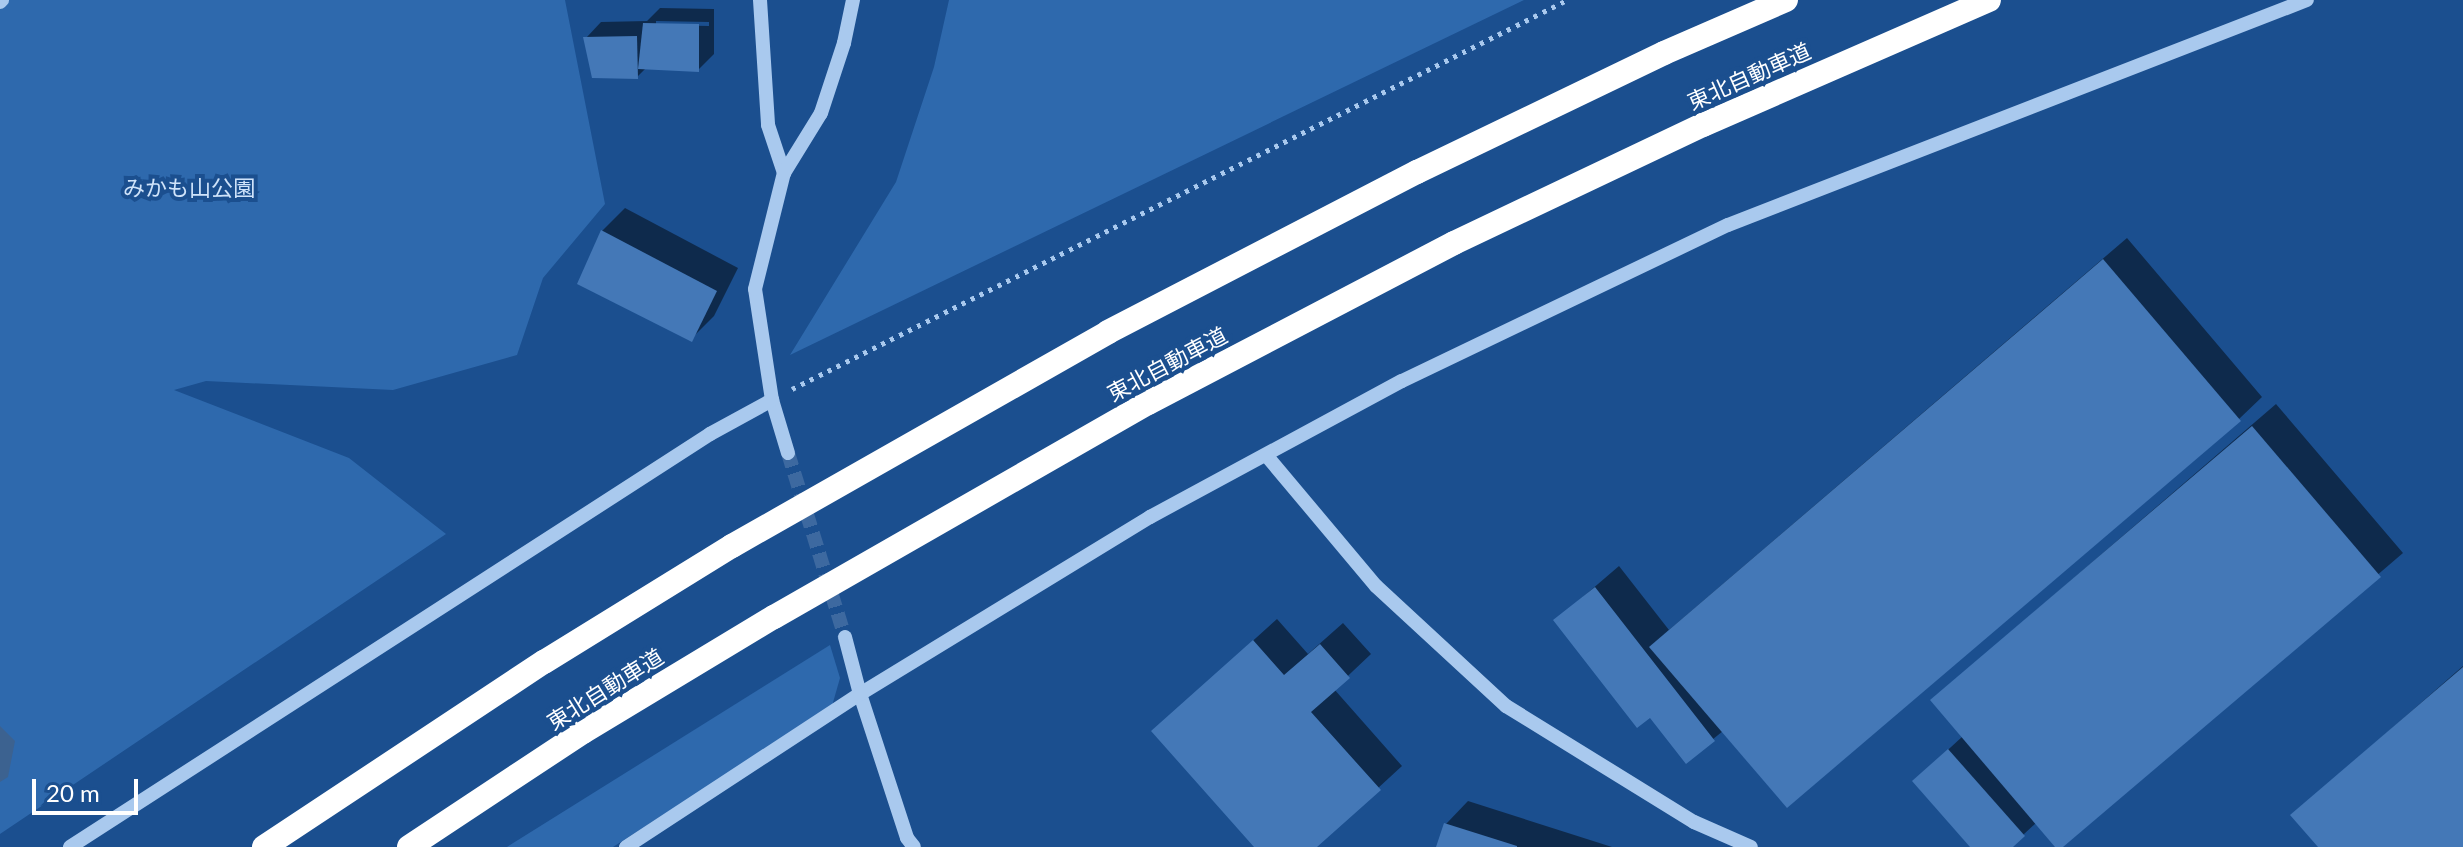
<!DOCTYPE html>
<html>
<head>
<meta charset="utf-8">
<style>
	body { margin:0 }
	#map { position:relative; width:2463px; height:847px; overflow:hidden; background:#1b4f8f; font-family:Lato,"Noto Sans JP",sans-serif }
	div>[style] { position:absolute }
	.green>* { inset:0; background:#2e69ad }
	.water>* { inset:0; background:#3c6290 }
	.shadow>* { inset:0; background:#0007 }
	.building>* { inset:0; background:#4478b7 }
	.minor-tunnel>* { height:14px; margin-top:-7px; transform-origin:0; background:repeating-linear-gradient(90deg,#3d69a0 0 14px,transparent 0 21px) }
	.path>* { height:5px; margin-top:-2.5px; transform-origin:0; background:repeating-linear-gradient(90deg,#a9c9ee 0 4px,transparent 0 10px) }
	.minor>* { height:14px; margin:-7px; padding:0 7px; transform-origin:7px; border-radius:7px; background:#a9c9ee }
	.highway>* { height:24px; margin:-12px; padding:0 12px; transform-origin:12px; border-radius:12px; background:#fff }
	span { translate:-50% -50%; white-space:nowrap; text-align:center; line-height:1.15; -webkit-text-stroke:8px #1b4f8f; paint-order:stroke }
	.street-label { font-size:22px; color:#fff }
	.park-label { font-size:22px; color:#cfe3fa }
	.scale { position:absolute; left:32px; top:779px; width:106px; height:36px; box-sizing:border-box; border:4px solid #fff; border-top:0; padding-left:10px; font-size:24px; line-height:28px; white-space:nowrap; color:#fff; -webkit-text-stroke:6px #1b4f8f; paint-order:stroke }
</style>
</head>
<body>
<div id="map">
	<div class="green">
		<i style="clip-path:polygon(0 0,565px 0,605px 204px,543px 278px,517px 355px,393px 390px,206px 381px,174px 390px,349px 458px,446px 534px,0 834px)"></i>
		<i style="clip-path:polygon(949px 0,1524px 0,790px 355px,896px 182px,934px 67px)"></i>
		<i style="clip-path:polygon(830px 645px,840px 678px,832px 706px,613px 847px,507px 847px)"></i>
	</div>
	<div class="water">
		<i style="clip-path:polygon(0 726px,15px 741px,8px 777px,0 782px)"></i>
	</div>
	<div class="shadow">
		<i style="clip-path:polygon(evenodd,660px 8px,714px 9px,714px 54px,698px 70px,647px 67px,637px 77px,586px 38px,601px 22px,647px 21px,660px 8px,656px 21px,709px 22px,709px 26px,656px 25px,656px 21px)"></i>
		<i style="clip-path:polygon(625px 208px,738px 268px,714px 316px,691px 339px,602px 231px)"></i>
		<i style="clip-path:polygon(2127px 238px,2262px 397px,2239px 419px,1723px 731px,1686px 761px,1650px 715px,1556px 620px,1619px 566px,1669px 630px)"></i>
		<i style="clip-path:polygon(2276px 404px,2403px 553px,2060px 847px,2037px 822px,2010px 847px,1972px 847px,1914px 781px,1963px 736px,1932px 700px)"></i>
		<i style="clip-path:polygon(1277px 619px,1308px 654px,1343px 623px,1371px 654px,1334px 689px,1402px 766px,1314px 847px,1256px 847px,1153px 731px)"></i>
		<i style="clip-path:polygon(2463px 666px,2463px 847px,2320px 847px,2293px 815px)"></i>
		<i style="clip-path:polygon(1468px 801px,1612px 847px,1438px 847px,1446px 824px)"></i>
	</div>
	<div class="building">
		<i style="clip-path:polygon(643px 23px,699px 24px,699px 72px,638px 69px)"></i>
		<i style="clip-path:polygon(637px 36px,638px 79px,592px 78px,583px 37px)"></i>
		<i style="clip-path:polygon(601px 230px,717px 291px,692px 342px,577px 284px)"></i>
		<i style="clip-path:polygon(2103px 259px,2241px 421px,1787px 808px,1649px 647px)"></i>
		<i style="clip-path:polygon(2252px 426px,2381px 577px,2063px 847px,2055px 847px,1930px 700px)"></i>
		<i style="clip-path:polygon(1595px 587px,1715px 741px,1686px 764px,1650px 718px,1637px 728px,1553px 620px)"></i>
		<i style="clip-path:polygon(1253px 640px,1284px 675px,1320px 644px,1350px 678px,1311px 712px,1381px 790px,1317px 847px,1254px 847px,1151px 731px)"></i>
		<i style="clip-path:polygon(2463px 667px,2463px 847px,2318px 847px,2290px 815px)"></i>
		<i style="clip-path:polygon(1948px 749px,2025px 836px,2013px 847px,1970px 847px,1912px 781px)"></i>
		<i style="clip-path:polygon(1444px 823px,1517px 846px,1517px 847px,1436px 847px)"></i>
	</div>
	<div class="minor-tunnel">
		<i style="left:788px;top:453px;width:193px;rotate:72.8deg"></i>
	</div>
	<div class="path">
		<i style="left:792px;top:389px;width:867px;rotate:-26.65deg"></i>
	</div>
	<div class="minor">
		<i style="left:760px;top:0;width:125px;rotate:86.3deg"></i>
		<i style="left:768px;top:125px;width:51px;rotate:71.6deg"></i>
		<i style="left:0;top:2px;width:3px;rotate:-45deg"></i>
		<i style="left:788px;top:453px;width:55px;rotate:-106.8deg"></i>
		<i style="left:772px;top:400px;width:112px;rotate:-98.7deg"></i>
		<i style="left:755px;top:289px;width:120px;rotate:-76deg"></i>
		<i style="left:784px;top:173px;width:70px;rotate:-58.3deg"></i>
		<i style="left:821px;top:113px;width:74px;rotate:-71.8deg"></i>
		<i style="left:844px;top:43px;width:44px;rotate:-78.2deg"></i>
		<i style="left:1266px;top:455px;width:171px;rotate:50deg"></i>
		<i style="left:1376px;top:586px;width:177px;rotate:42.7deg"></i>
		<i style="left:1506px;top:706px;width:221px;rotate:31.7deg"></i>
		<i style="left:1694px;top:822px;width:62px;rotate:23.7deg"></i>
		<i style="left:845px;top:637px;width:59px;rotate:75.3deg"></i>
		<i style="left:860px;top:694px;width:151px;rotate:71.9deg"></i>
		<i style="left:907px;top:838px;width:11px;rotate:52deg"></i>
		<i style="left:70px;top:847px;width:762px;rotate:-32.83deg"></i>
		<i style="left:710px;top:434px;width:71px;rotate:-28.7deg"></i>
		<i style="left:626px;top:847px;width:280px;rotate:-33.2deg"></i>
		<i style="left:860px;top:694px;width:340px;rotate:-31.4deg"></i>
		<i style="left:1150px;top:517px;width:286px;rotate:-28.4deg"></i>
		<i style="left:1402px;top:381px;width:361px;rotate:-25.6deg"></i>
		<i style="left:1728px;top:225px;width:621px;rotate:-21.24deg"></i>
	</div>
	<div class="highway">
		<i style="left:264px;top:847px;width:336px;rotate:-33.5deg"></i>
		<i style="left:544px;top:662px;width:221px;rotate:-31.7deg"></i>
		<i style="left:732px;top:546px;width:433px;rotate:-29.6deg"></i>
		<i style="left:1108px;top:332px;width:348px;rotate:-27.4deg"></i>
		<i style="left:1417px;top:172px;width:274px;rotate:-25.7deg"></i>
		<i style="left:1664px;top:53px;width:133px;rotate:-23.5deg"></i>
		<i style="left:409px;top:847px;width:209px;rotate:-33.5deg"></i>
		<i style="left:583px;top:732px;width:223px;rotate:-31.1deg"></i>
		<i style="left:774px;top:617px;width:431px;rotate:-29.8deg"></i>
		<i style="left:1148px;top:403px;width:345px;rotate:-27.6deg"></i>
		<i style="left:1454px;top:243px;width:276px;rotate:-25.4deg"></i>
		<i style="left:1703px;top:125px;width:312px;rotate:-23.6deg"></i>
	</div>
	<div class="street-label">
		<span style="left:1749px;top:76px;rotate:-24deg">東北自動車道</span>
		<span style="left:1167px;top:364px;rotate:-28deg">東北自動車道</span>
		<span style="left:605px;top:689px;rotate:-32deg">東北自動車道</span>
	</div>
	<div class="park-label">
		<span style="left:189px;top:188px">みかも山公園</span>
	</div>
	<div class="scale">20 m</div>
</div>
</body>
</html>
